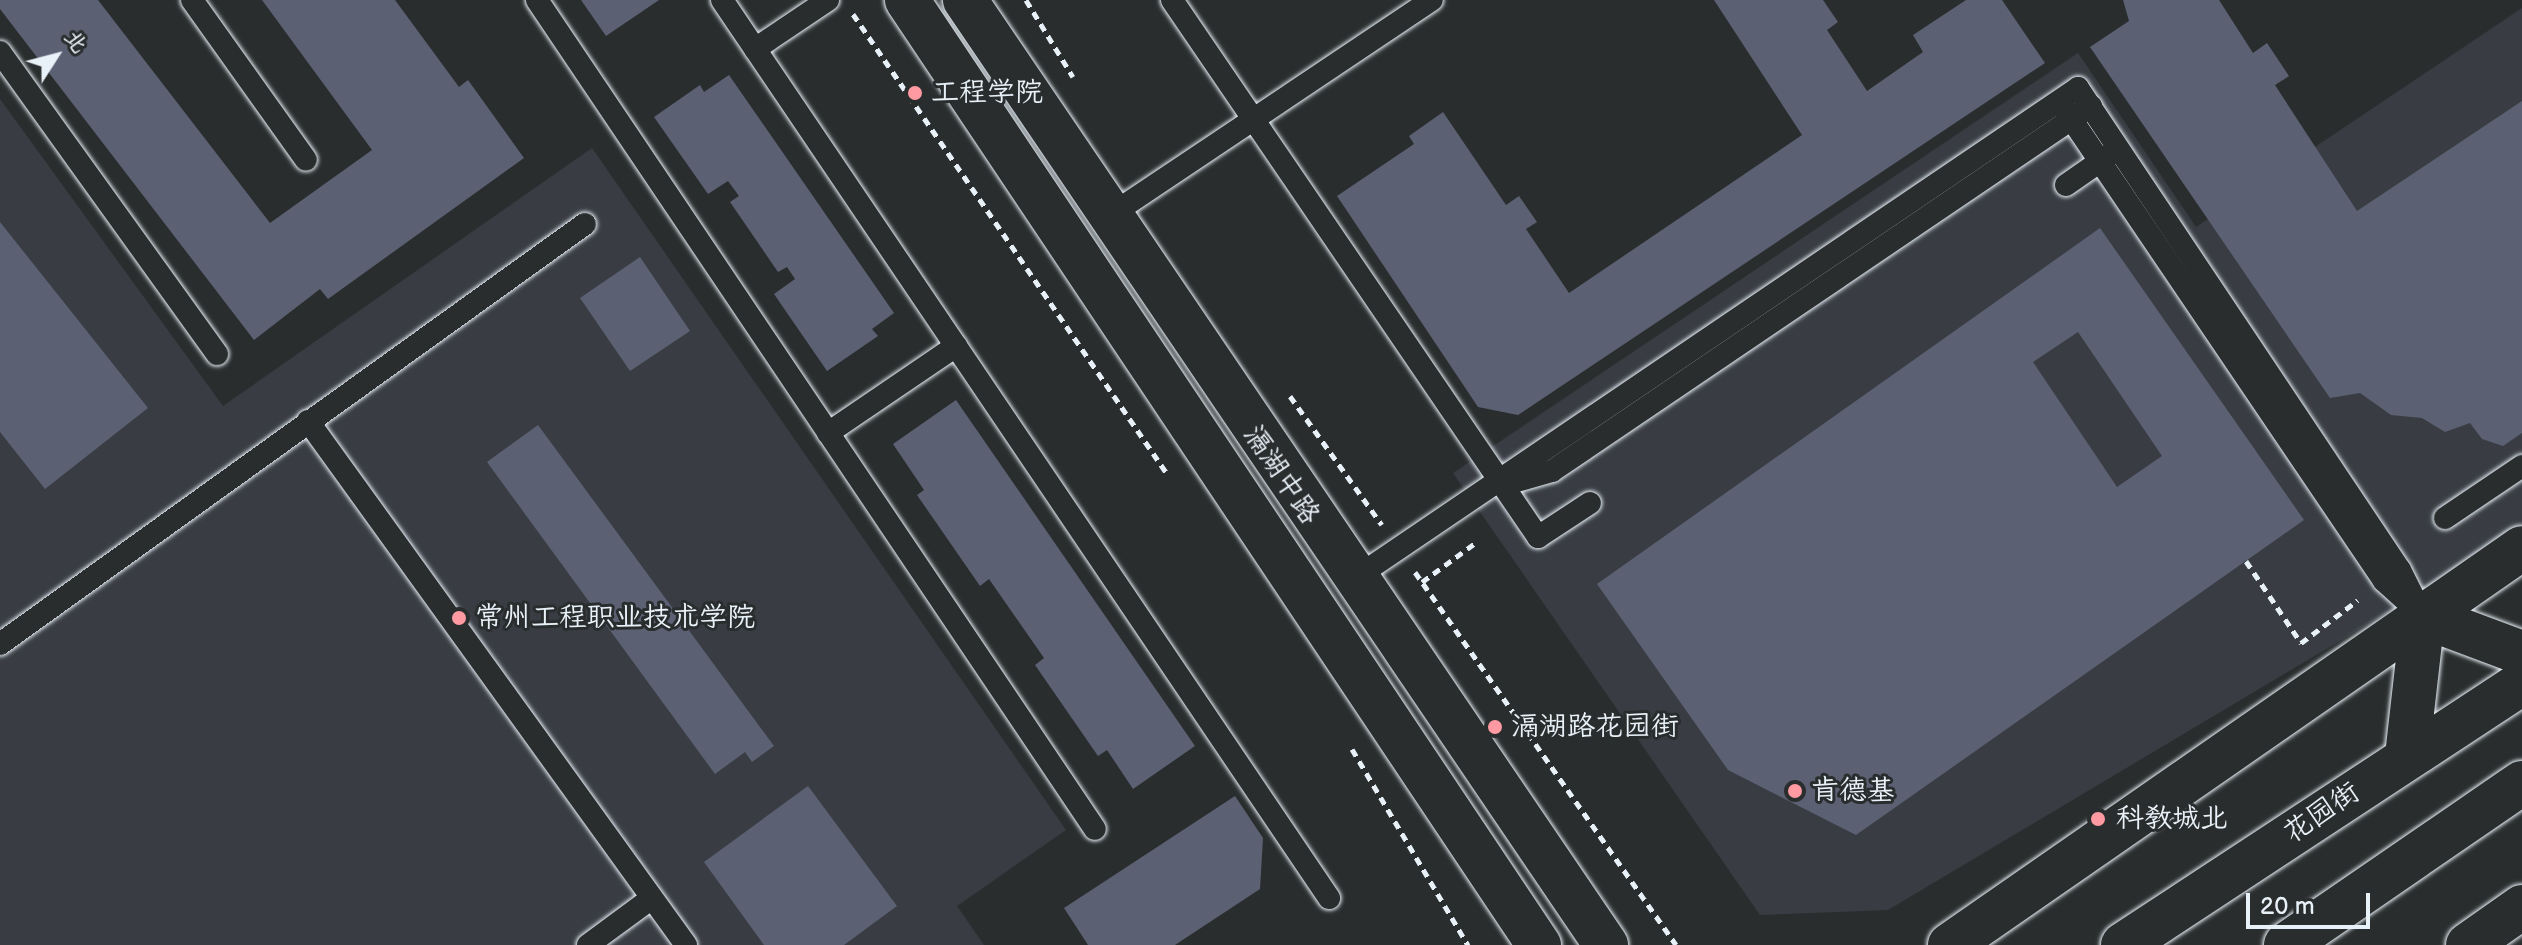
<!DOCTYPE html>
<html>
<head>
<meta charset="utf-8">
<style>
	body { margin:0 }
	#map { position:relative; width:2522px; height:945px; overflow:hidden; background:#2a2d2e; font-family:"Balsamiq Sans","LXGW WenKai TC",sans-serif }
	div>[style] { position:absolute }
	.built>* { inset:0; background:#393d43 }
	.building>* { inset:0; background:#5b6173 }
	.path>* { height:5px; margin-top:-2.5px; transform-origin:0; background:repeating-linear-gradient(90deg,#e8f1f8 0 8px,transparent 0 14px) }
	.roads { filter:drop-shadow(0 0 2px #e8f1f8) drop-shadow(0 0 2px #e8f1f8) }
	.service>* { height:22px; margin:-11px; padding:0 11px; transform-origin:11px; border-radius:11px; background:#2a2d2e }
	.tertiary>* { height:44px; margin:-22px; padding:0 22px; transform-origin:22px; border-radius:22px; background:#2a2d2e }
	.secondary>* { height:44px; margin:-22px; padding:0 22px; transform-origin:22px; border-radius:22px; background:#2a2d2e }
	.dots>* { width:22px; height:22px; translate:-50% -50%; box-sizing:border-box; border:4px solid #2a2d2e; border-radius:50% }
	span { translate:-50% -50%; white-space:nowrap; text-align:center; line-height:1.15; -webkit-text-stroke:6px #2a2d2e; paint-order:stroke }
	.poi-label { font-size:28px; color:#e8f1f8 }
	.left { translate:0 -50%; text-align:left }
	.street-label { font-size:28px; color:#e8f1f8 }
	.north { position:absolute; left:16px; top:16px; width:80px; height:80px; -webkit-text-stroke:6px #2a2d2e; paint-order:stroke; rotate:54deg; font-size:22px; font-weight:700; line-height:32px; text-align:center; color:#e8f1f8 }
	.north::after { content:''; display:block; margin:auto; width:28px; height:36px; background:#e8f1f8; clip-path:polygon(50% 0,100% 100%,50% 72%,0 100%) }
	.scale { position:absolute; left:2246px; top:893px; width:124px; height:36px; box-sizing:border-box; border:4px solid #e8f1f8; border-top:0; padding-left:10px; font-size:24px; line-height:28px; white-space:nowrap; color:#e8f1f8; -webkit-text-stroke:6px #2a2d2e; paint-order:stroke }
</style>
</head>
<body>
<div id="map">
	<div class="built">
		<i style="clip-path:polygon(2522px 8px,2522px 523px,2442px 580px,1888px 910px,1760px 915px,1453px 473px,2078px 53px,2196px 227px)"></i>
		<i style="clip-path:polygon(0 99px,223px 406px,592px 148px,1066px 830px,957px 906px,984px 945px,0 945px)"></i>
	</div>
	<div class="building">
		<i style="clip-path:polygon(0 0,98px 0,270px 223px,372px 150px,262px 0,395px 0,459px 87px,468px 80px,524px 158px,328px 299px,320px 289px,254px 340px,0 9px)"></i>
		<i style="clip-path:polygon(581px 0,659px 0,606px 36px)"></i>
		<i style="clip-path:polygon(1714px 0,1823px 0,1838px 22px,1827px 30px,1867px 91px,1923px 52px,1913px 35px,1966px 0,2002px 0,2045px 63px,1518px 415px,1478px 407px,1337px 196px,1414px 144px,1409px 136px,1443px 112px,1506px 205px,1519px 196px,1537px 222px,1526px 229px,1569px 293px,1802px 135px)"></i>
		<i style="clip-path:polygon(2123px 0,2219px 0,2253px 53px,2267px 43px,2289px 76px,2275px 85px,2357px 211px,2522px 101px,2522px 433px,2503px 446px,2482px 439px,2470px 423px,2445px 432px,2422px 418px,2391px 415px,2360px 393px,2330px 398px,2090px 47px,2129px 21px)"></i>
		<i style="clip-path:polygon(729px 75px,894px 313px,872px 329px,878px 336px,827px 371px,774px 294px,795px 279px,787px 267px,778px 272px,730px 202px,739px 196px,728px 181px,708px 194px,654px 117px,700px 85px,704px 92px)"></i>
		<i style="clip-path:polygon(0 222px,148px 408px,45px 489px,0 432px)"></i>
		<i style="clip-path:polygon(evenodd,2100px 228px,2304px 520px,1856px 835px,1728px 770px,1597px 584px,2100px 228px,2078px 332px,2162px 456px,2117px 487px,2033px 362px,2078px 332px)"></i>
		<i style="clip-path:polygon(640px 257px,690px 331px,630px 371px,580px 298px)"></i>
		<i style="clip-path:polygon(956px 400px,1195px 746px,1133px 789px,1107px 750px,1098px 756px,1035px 665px,1044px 658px,989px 579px,980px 586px,917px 495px,924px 490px,893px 444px)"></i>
		<i style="clip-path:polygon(538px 425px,774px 746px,752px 762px,745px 752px,715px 774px,487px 462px)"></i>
		<i style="clip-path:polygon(808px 786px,897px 906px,844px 945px,764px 945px,704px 862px)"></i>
		<i style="clip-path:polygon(1235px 796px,1263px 838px,1260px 889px,1175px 945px,1088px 945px,1064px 908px)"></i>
	</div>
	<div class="path">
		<i style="left:1026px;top:0;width:90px;rotate:58.6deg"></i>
		<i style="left:853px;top:14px;width:558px;rotate:55.66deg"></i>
		<i style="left:1290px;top:396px;width:158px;rotate:54.5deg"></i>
		<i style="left:2246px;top:561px;width:99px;rotate:56.1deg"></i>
		<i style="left:2301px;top:643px;width:71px;rotate:-37deg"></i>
		<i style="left:1415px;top:572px;width:455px;rotate:55deg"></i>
		<i style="left:1422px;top:582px;width:66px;rotate:-36.3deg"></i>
		<i style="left:1352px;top:749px;width:228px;rotate:59.4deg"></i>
	</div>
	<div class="roads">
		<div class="service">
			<i style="left:192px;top:0;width:196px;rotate:54.5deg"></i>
			<i style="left:537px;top:0;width:999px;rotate:56.06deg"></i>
			<i style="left:722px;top:0;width:1084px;rotate:55.94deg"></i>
			<i style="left:1172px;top:0;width:650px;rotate:55.72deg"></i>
			<i style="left:1538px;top:537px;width:62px;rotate:-33.2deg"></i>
			<i style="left:755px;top:49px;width:88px;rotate:-33.9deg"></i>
			<i style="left:0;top:52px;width:372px;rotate:54.3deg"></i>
			<i style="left:2064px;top:108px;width:571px;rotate:55.92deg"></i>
			<i style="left:2384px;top:581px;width:39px;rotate:42deg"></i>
			<i style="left:2066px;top:185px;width:56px;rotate:-34.8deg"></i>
			<i style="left:1106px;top:218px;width:392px;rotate:-33.8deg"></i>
			<i style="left:308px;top:421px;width:646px;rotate:54.19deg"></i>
			<i style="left:828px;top:433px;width:155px;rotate:-34.2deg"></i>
			<i style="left:1503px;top:485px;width:51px;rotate:-15.9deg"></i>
			<i style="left:1552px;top:471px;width:651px;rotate:-34.11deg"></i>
			<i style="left:2445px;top:518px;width:93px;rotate:-34deg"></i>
			<i style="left:1352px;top:580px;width:877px;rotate:-34.12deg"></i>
			<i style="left:2078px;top:88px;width:580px;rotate:56.26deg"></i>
			<i style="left:2400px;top:570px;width:51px;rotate:63.4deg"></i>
			<i style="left:0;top:644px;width:720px;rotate:-35.68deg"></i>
			<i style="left:588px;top:945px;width:79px;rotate:-36.3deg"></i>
		</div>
		<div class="tertiary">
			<i style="left:1950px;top:945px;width:696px;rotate:-34.76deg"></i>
			<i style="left:2468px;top:945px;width:66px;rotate:-35.1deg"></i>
		</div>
		<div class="secondary">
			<i style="left:907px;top:0;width:1137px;rotate:56.23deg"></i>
			<i style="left:965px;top:0;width:1142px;rotate:55.85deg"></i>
			<i style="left:2407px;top:756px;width:141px;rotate:-83.5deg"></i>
			<i style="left:2423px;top:616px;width:106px;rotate:20.5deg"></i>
			<i style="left:2123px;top:945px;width:477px;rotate:-33.3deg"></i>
			<i style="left:2286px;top:945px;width:286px;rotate:-34.5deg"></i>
		</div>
	</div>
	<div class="dots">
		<i style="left:915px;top:93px;background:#ff9aa2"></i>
		<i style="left:459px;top:618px;background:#ff9aa2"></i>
		<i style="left:1495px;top:727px;background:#ff9aa2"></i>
		<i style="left:1795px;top:791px;background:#ff9aa2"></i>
		<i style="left:2098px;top:819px;background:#ff9aa2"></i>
	</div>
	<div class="poi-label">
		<span class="left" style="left:931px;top:93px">工程学院</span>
		<span class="left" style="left:475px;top:618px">常州工程职业技术学院</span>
		<span class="left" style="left:1511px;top:727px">滆湖路花园街</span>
		<span class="left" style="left:1811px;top:791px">肯德基</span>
		<span class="left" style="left:2116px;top:819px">科教城北</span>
	</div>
	<div class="street-label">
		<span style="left:1281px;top:475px;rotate:56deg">滆湖中路</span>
		<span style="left:2322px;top:813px;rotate:-34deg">花园街</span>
	</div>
	<div class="north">北</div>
	<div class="scale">20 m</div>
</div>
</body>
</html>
